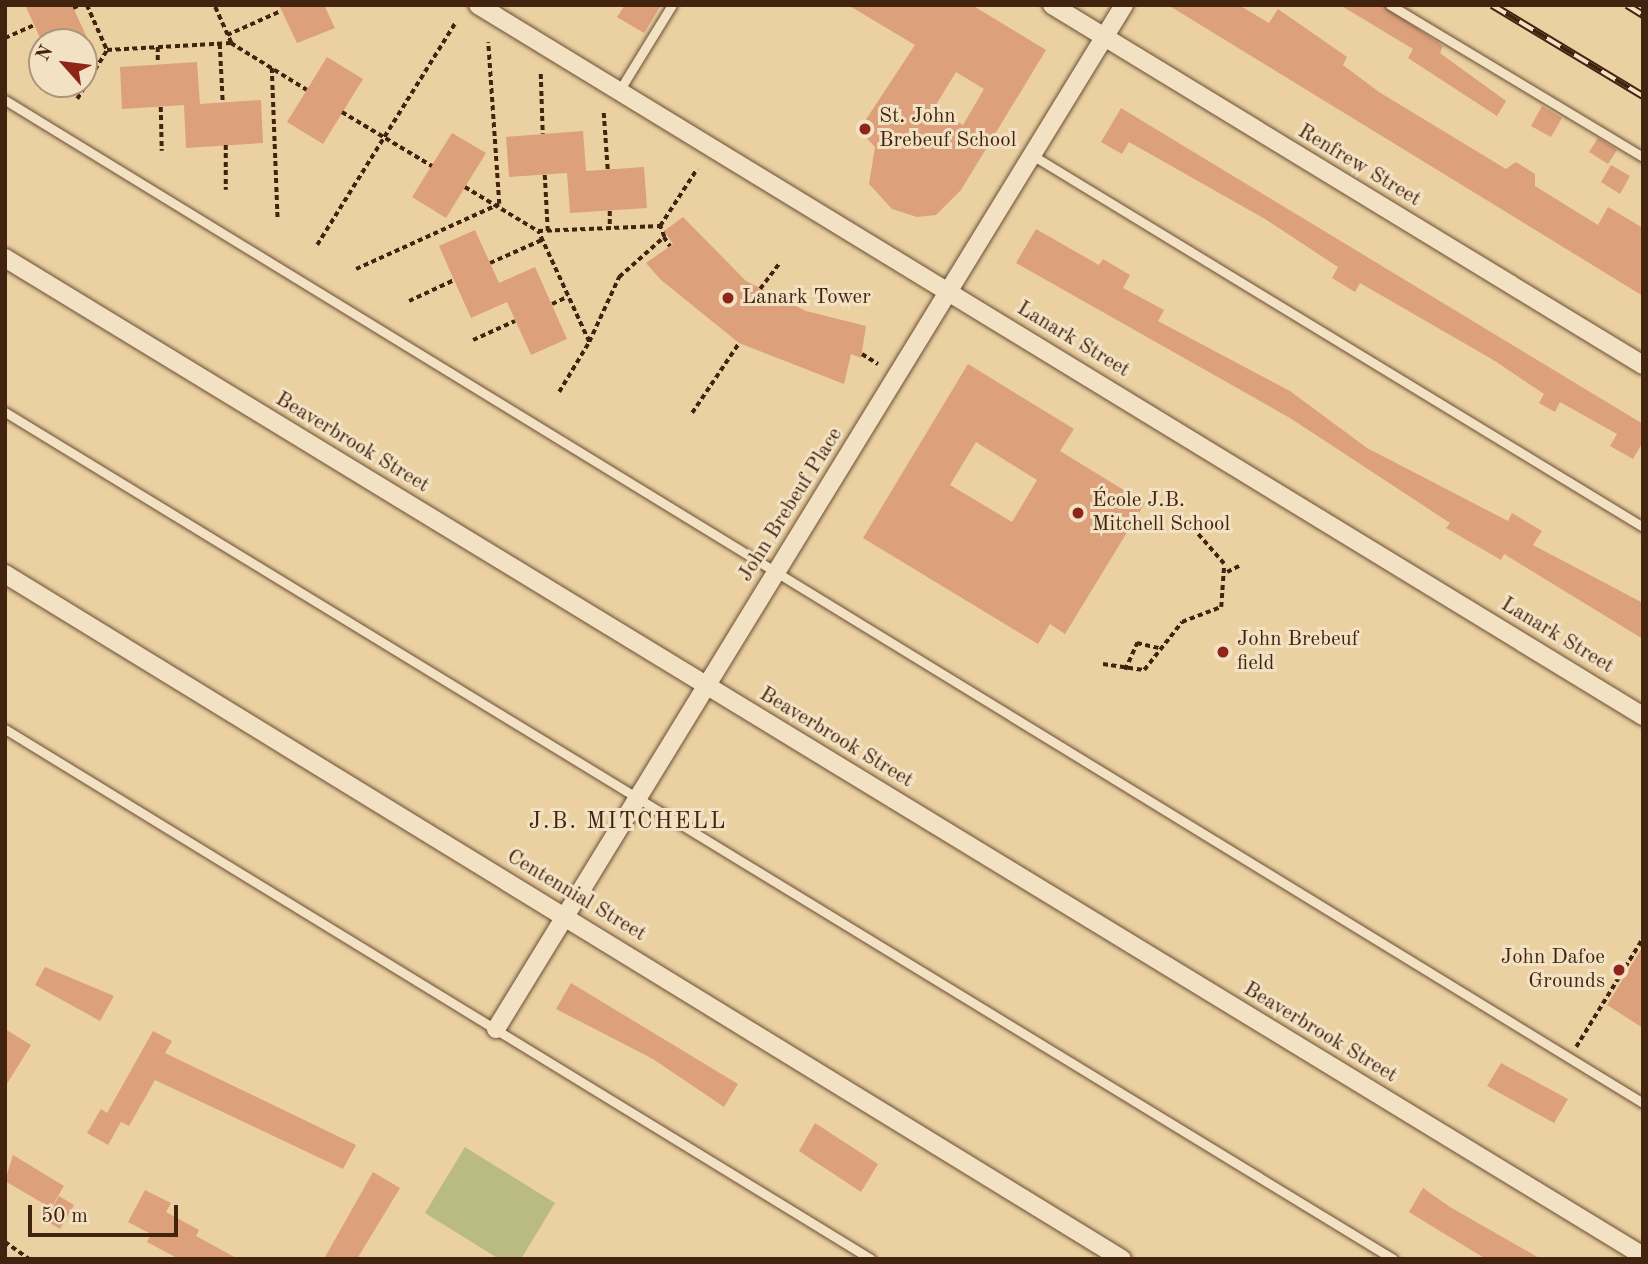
<!DOCTYPE html>
<html>
<head>
<meta charset="utf-8">
<style>
	body { margin:0 }
	#map { position:relative; width:1648px; height:1264px; overflow:hidden; background:#ebd1a2; font-family:"Old Standard TT",serif }
	div>[style] { position:absolute }
	.green>* { inset:0; background:#babb83 }
	.building>* { inset:0; background:#dca07b }
	.path>* { height:3.5px; margin-top:-1.75px; transform-origin:0; background:repeating-linear-gradient(90deg,#422310 0 5px,transparent 0 8.5px) }
	.roads { filter:drop-shadow(0 0 2px #6c4e34) drop-shadow(0 0 2px #6c4e34) }
	.lane>* { height:9px; margin:-4.5px; padding:0 4.5px; transform-origin:4.5px; border-radius:4.5px; background:#f2e1c3 }
	.street>* { height:18px; margin:-9px; padding:0 9px; transform-origin:9px; border-radius:9px; background:#f2e1c3 }
	.rail>* { height:8px; margin-top:-4px; transform-origin:0; background:repeating-linear-gradient(90deg,#f2e1c3 0 16px,#422310 0 32px); box-sizing:border-box; border-block:2px solid #422310 }
	.dots>* { width:19px; height:19px; translate:-50% -50%; box-sizing:border-box; border:4px solid #f2e1c3; border-radius:50% }
	span { translate:-50% -50%; white-space:nowrap; text-align:center; line-height:1.15; -webkit-text-stroke:6px #f2e1c3; paint-order:stroke }
	.poi-label { font-size:21px; color:#422310 }
	.left { translate:0 -50%; text-align:left }
	.right { translate:-100% -50%; text-align:right }
	.street-label { font-size:21px; color:#422310 }
	.neighbourhood-label { font-size:23px; color:#422310; letter-spacing:2px }
	.frame { position:absolute; inset:0; border:7px solid #422310; pointer-events:none }
	.north { position:absolute; left:28px; top:28px; width:70px; height:70px; box-sizing:border-box; background:#f2e1c3; border:2px solid #ac957b; border-radius:50%; rotate:298deg; font-size:19px; font-weight:700; line-height:28px; text-align:center; color:#422310 }
	.north::after { content:''; display:block; margin:auto; width:24px; height:32px; background:#8f2418; clip-path:polygon(50% 0,100% 100%,50% 72%,0 100%) }
	.scale { position:absolute; left:28px; top:1205px; width:150px; height:32px; box-sizing:border-box; border:4px solid #422310; border-top:0; padding-left:9px; font-size:21px; line-height:24px; white-space:nowrap; color:#422310; -webkit-text-stroke:5px #f2e1c3; paint-order:stroke }
</style>
</head>
<body>
<div id="map">
	<div class="green">
		<i style="clip-path:polygon(465px 1147px,555px 1203px,521px 1259px,499px 1259px,425px 1213px)"></i>
	</div>
	<div class="building">
		<i style="clip-path:polygon(25px 5px,72px 5px,89px 42px,42px 42px)"></i>
		<i style="clip-path:polygon(279px 5px,324px 5px,335px 28px,297px 43px)"></i>
		<i style="clip-path:polygon(625px 5px,661px 5px,644px 33px,617px 17px)"></i>
		<i style="clip-path:polygon(evenodd,848px 5px,972px 5px,1046px 50px,961px 190px,936px 215px,917px 217px,892px 209px,869px 184px,875px 147px,859px 130px,915px 45px,848px 5px,956px 72px,984px 89px,963px 125px,934px 108px,956px 72px)"></i>
		<i style="clip-path:polygon(1168px 5px,1239px 5px,1269px 23px,1278px 9px,1347px 57px,1343px 65px,1379px 92px,1506px 169px,1516px 162px,1535px 174px,1535px 186px,1598px 225px,1608px 207px,1643px 228px,1643px 296px)"></i>
		<i style="clip-path:polygon(1340px 5px,1383px 5px,1443px 46px,1440px 53px,1506px 101px,1497px 116px,1408px 58px,1413px 49px)"></i>
		<i style="clip-path:polygon(327px 57px,363px 79px,323px 144px,287px 122px)"></i>
		<i style="clip-path:polygon(197px 62px,200px 104px,261px 100px,263px 143px,186px 148px,184px 105px,122px 109px,120px 67px)"></i>
		<i style="clip-path:polygon(1542px 106px,1562px 118px,1551px 137px,1531px 126px)"></i>
		<i style="clip-path:polygon(1121px 108px,1643px 424px,1643px 442px,1633px 459px,1610px 446px,1617px 434px,1560px 402px,1555px 412px,1539px 403px,1544px 394px,1495px 361px,1360px 283px,1355px 292px,1332px 278px,1338px 267px,1265px 219px,1129px 142px,1122px 154px,1101px 142px)"></i>
		<i style="clip-path:polygon(583px 131px,586px 171px,644px 167px,647px 208px,570px 213px,567px 173px,509px 177px,506px 137px)"></i>
		<i style="clip-path:polygon(452px 133px,486px 153px,446px 218px,412px 197px)"></i>
		<i style="clip-path:polygon(1598px 138px,1617px 150px,1608px 164px,1589px 152px)"></i>
		<i style="clip-path:polygon(1611px 165px,1630px 176px,1620px 194px,1601px 182px)"></i>
		<i style="clip-path:polygon(683px 217px,746px 281px,806px 311px,866px 326px,861px 358px,851px 354px,844px 384px,739px 343px,661px 280px,646px 263px,673px 244px,664px 231px)"></i>
		<i style="clip-path:polygon(1036px 229px,1099px 265px,1103px 259px,1130px 275px,1123px 288px,1164px 310px,1158px 321px,1290px 391px,1367px 448px,1508px 521px,1512px 513px,1542px 531px,1533px 545px,1643px 603px,1643px 639px,1504px 554px,1501px 560px,1446px 528px,1450px 523px,1290px 418px,1016px 263px)"></i>
		<i style="clip-path:polygon(475px 230px,499px 283px,535px 267px,567px 339px,531px 355px,507px 302px,471px 318px,439px 246px)"></i>
		<i style="clip-path:polygon(evenodd,968px 364px,1074px 429px,1060px 451px,1145px 503px,1065px 634px,1050px 624px,1038px 644px,863px 538px,968px 364px,976px 442px,1037px 480px,1012px 522px,950px 485px,976px 442px)"></i>
		<i style="clip-path:polygon(1643px 946px,1643px 1028px,1607px 1005px)"></i>
		<i style="clip-path:polygon(45px 967px,114px 996px,100px 1021px,35px 985px)"></i>
		<i style="clip-path:polygon(571px 983px,738px 1084px,724px 1107px,653px 1059px,556px 1009px)"></i>
		<i style="clip-path:polygon(5px 1029px,31px 1045px,5px 1087px)"></i>
		<i style="clip-path:polygon(153px 1031px,172px 1041px,165px 1053px,356px 1145px,343px 1169px,155px 1080px,129px 1126px,121px 1122px,108px 1145px,87px 1133px,101px 1109px,107px 1113px)"></i>
		<i style="clip-path:polygon(1501px 1063px,1568px 1099px,1554px 1123px,1487px 1086px)"></i>
		<i style="clip-path:polygon(815px 1123px,878px 1164px,861px 1192px,799px 1151px)"></i>
		<i style="clip-path:polygon(13px 1155px,64px 1186px,51px 1208px,5px 1181px)"></i>
		<i style="clip-path:polygon(373px 1172px,400px 1188px,357px 1259px,324px 1259px)"></i>
		<i style="clip-path:polygon(1423px 1188px,1450px 1207px,1541px 1259px,1486px 1259px,1448px 1236px,1409px 1212px)"></i>
		<i style="clip-path:polygon(145px 1190px,171px 1203px,166px 1212px,199px 1230px,196px 1236px,238px 1259px,179px 1259px,147px 1242px,151px 1234px,128px 1222px)"></i>
		<i style="clip-path:polygon(59px 1196px,74px 1205px,60px 1229px,45px 1220px)"></i>
	</div>
	<div class="path">
		<i style="left:87px;top:5px;width:49px;rotate:66deg"></i>
		<i style="left:107px;top:50px;width:124px;rotate:-3.2deg"></i>
		<i style="left:231px;top:43px;width:42px;rotate:-114.1deg"></i>
		<i style="left:73px;top:8px;width:8px;rotate:-23deg"></i>
		<i style="left:227px;top:35px;width:59px;rotate:-24deg"></i>
		<i style="left:5px;top:38px;width:32px;rotate:-24deg"></i>
		<i style="left:231px;top:43px;width:89px;rotate:31.7deg"></i>
		<i style="left:220px;top:44px;width:59px;rotate:87.1deg"></i>
		<i style="left:158px;top:47px;width:17px;rotate:90deg"></i>
		<i style="left:272px;top:68px;width:153px;rotate:87.8deg"></i>
		<i style="left:541px;top:74px;width:60px;rotate:88.1deg"></i>
		<i style="left:77px;top:99px;width:57px;rotate:-58.5deg"></i>
		<i style="left:161px;top:107px;width:44px;rotate:88.7deg"></i>
		<i style="left:342px;top:112px;width:105px;rotate:31deg"></i>
		<i style="left:604px;top:113px;width:57px;rotate:86deg"></i>
		<i style="left:226px;top:145px;width:45px;rotate:90deg"></i>
		<i style="left:545px;top:175px;width:56px;rotate:86.9deg"></i>
		<i style="left:465px;top:187px;width:85px;rotate:31.1deg"></i>
		<i style="left:610px;top:211px;width:17px;rotate:90deg"></i>
		<i style="left:660px;top:226px;width:68px;rotate:-57deg"></i>
		<i style="left:664px;top:237px;width:11px;rotate:56deg"></i>
		<i style="left:317px;top:245px;width:263px;rotate:-58.1deg"></i>
		<i style="left:490px;top:263px;width:57px;rotate:-23.9deg"></i>
		<i style="left:356px;top:269px;width:157px;rotate:-24.4deg"></i>
		<i style="left:499px;top:204px;width:162px;rotate:-93.9deg"></i>
		<i style="left:760px;top:289px;width:31px;rotate:-53deg"></i>
		<i style="left:409px;top:301px;width:50px;rotate:-25deg"></i>
		<i style="left:552px;top:304px;width:17px;rotate:-25deg"></i>
		<i style="left:473px;top:340px;width:46px;rotate:-24.3deg"></i>
		<i style="left:589px;top:342px;width:72px;rotate:-65.2deg"></i>
		<i style="left:619px;top:277px;width:60px;rotate:-41.6deg"></i>
		<i style="left:664px;top:237px;width:12px;rotate:-110deg"></i>
		<i style="left:862px;top:354px;width:19px;rotate:32deg"></i>
		<i style="left:559px;top:392px;width:58px;rotate:-59deg"></i>
		<i style="left:589px;top:342px;width:122px;rotate:-114.7deg"></i>
		<i style="left:538px;top:231px;width:122px;rotate:-2.3deg"></i>
		<i style="left:692px;top:413px;width:84px;rotate:-56.1deg"></i>
		<i style="left:1227px;top:572px;width:16px;rotate:-27deg"></i>
		<i style="left:1103px;top:664px;width:41px;rotate:8.3deg"></i>
		<i style="left:1144px;top:670px;width:61px;rotate:-51.6deg"></i>
		<i style="left:1182px;top:622px;width:42px;rotate:-21deg"></i>
		<i style="left:1221px;top:607px;width:43px;rotate:-86deg"></i>
		<i style="left:1224px;top:564px;width:53px;rotate:-131.2deg"></i>
		<i style="left:1125px;top:670px;width:30px;rotate:-66deg"></i>
		<i style="left:1137px;top:643px;width:26px;rotate:13deg"></i>
		<i style="left:1576px;top:1047px;width:128px;rotate:-58.4deg"></i>
		<i style="left:5px;top:1242px;width:29px;rotate:35deg"></i>
	</div>
	<div class="roads">
		<div class="lane">
			<i style="left:1390px;top:5px;width:295px;rotate:31deg"></i>
			<i style="left:619px;top:91px;width:101px;rotate:-58.4deg"></i>
			<i style="left:5px;top:100px;width:1921px;rotate:31.48deg"></i>
			<i style="left:1032px;top:155px;width:715px;rotate:31.33deg"></i>
			<i style="left:5px;top:412px;width:1626px;rotate:31.39deg"></i>
			<i style="left:5px;top:729px;width:1015px;rotate:31.47deg"></i>
		</div>
		<div class="street">
			<i style="left:478px;top:5px;width:1365px;rotate:31.4deg"></i>
			<i style="left:1052px;top:5px;width:692px;rotate:31.35deg"></i>
			<i style="left:5px;top:258px;width:1918px;rotate:31.35deg"></i>
			<i style="left:5px;top:574px;width:1310px;rotate:31.52deg"></i>
			<i style="left:496px;top:1029px;width:1201px;rotate:-58.48deg"></i>
		</div>
	</div>
	<div class="rail">
		<i style="left:1492px;top:5px;width:176px;rotate:31.1deg"></i>
		<i style="left:1627px;top:5px;width:19px;rotate:32deg"></i>
	</div>
	<div class="dots">
		<i style="left:865px;top:129px;background:#8f2418"></i>
		<i style="left:728px;top:298px;background:#8f2418"></i>
		<i style="left:1078px;top:513px;background:#8f2418"></i>
		<i style="left:1223px;top:652px;background:#8f2418"></i>
		<i style="left:1619px;top:970px;background:#8f2418"></i>
	</div>
	<div class="poi-label">
		<span class="left" style="left:879px;top:129px">St. John<br>Brebeuf School</span>
		<span class="left" style="left:742px;top:298px">Lanark Tower</span>
		<span class="left" style="left:1092px;top:513px">École J.B.<br>Mitchell School</span>
		<span class="left" style="left:1237px;top:652px">John Brebeuf<br>field</span>
		<span class="right" style="left:1605px;top:970px">John Dafoe<br>Grounds</span>
	</div>
	<div class="street-label">
		<span style="left:1359px;top:166px;rotate:31deg">Renfrew Street</span>
		<span style="left:1073px;top:340px;rotate:31deg">Lanark Street</span>
		<span style="left:352px;top:443px;rotate:31deg">Beaverbrook Street</span>
		<span style="left:791px;top:505px;rotate:-58deg">John Brebeuf Place</span>
		<span style="left:1557px;top:636px;rotate:31deg">Lanark Street</span>
		<span style="left:836px;top:738px;rotate:31deg">Beaverbrook Street</span>
		<span style="left:576px;top:896px;rotate:31deg">Centennial Street</span>
		<span style="left:1320px;top:1033px;rotate:31deg">Beaverbrook Street</span>
	</div>
	<div class="neighbourhood-label">
		<span style="left:628px;top:822px">J.B. MITCHELL</span>
	</div>
	<div class="frame"></div>
	<div class="north">N</div>
	<div class="scale">50 m</div>
</div>
</body>
</html>
